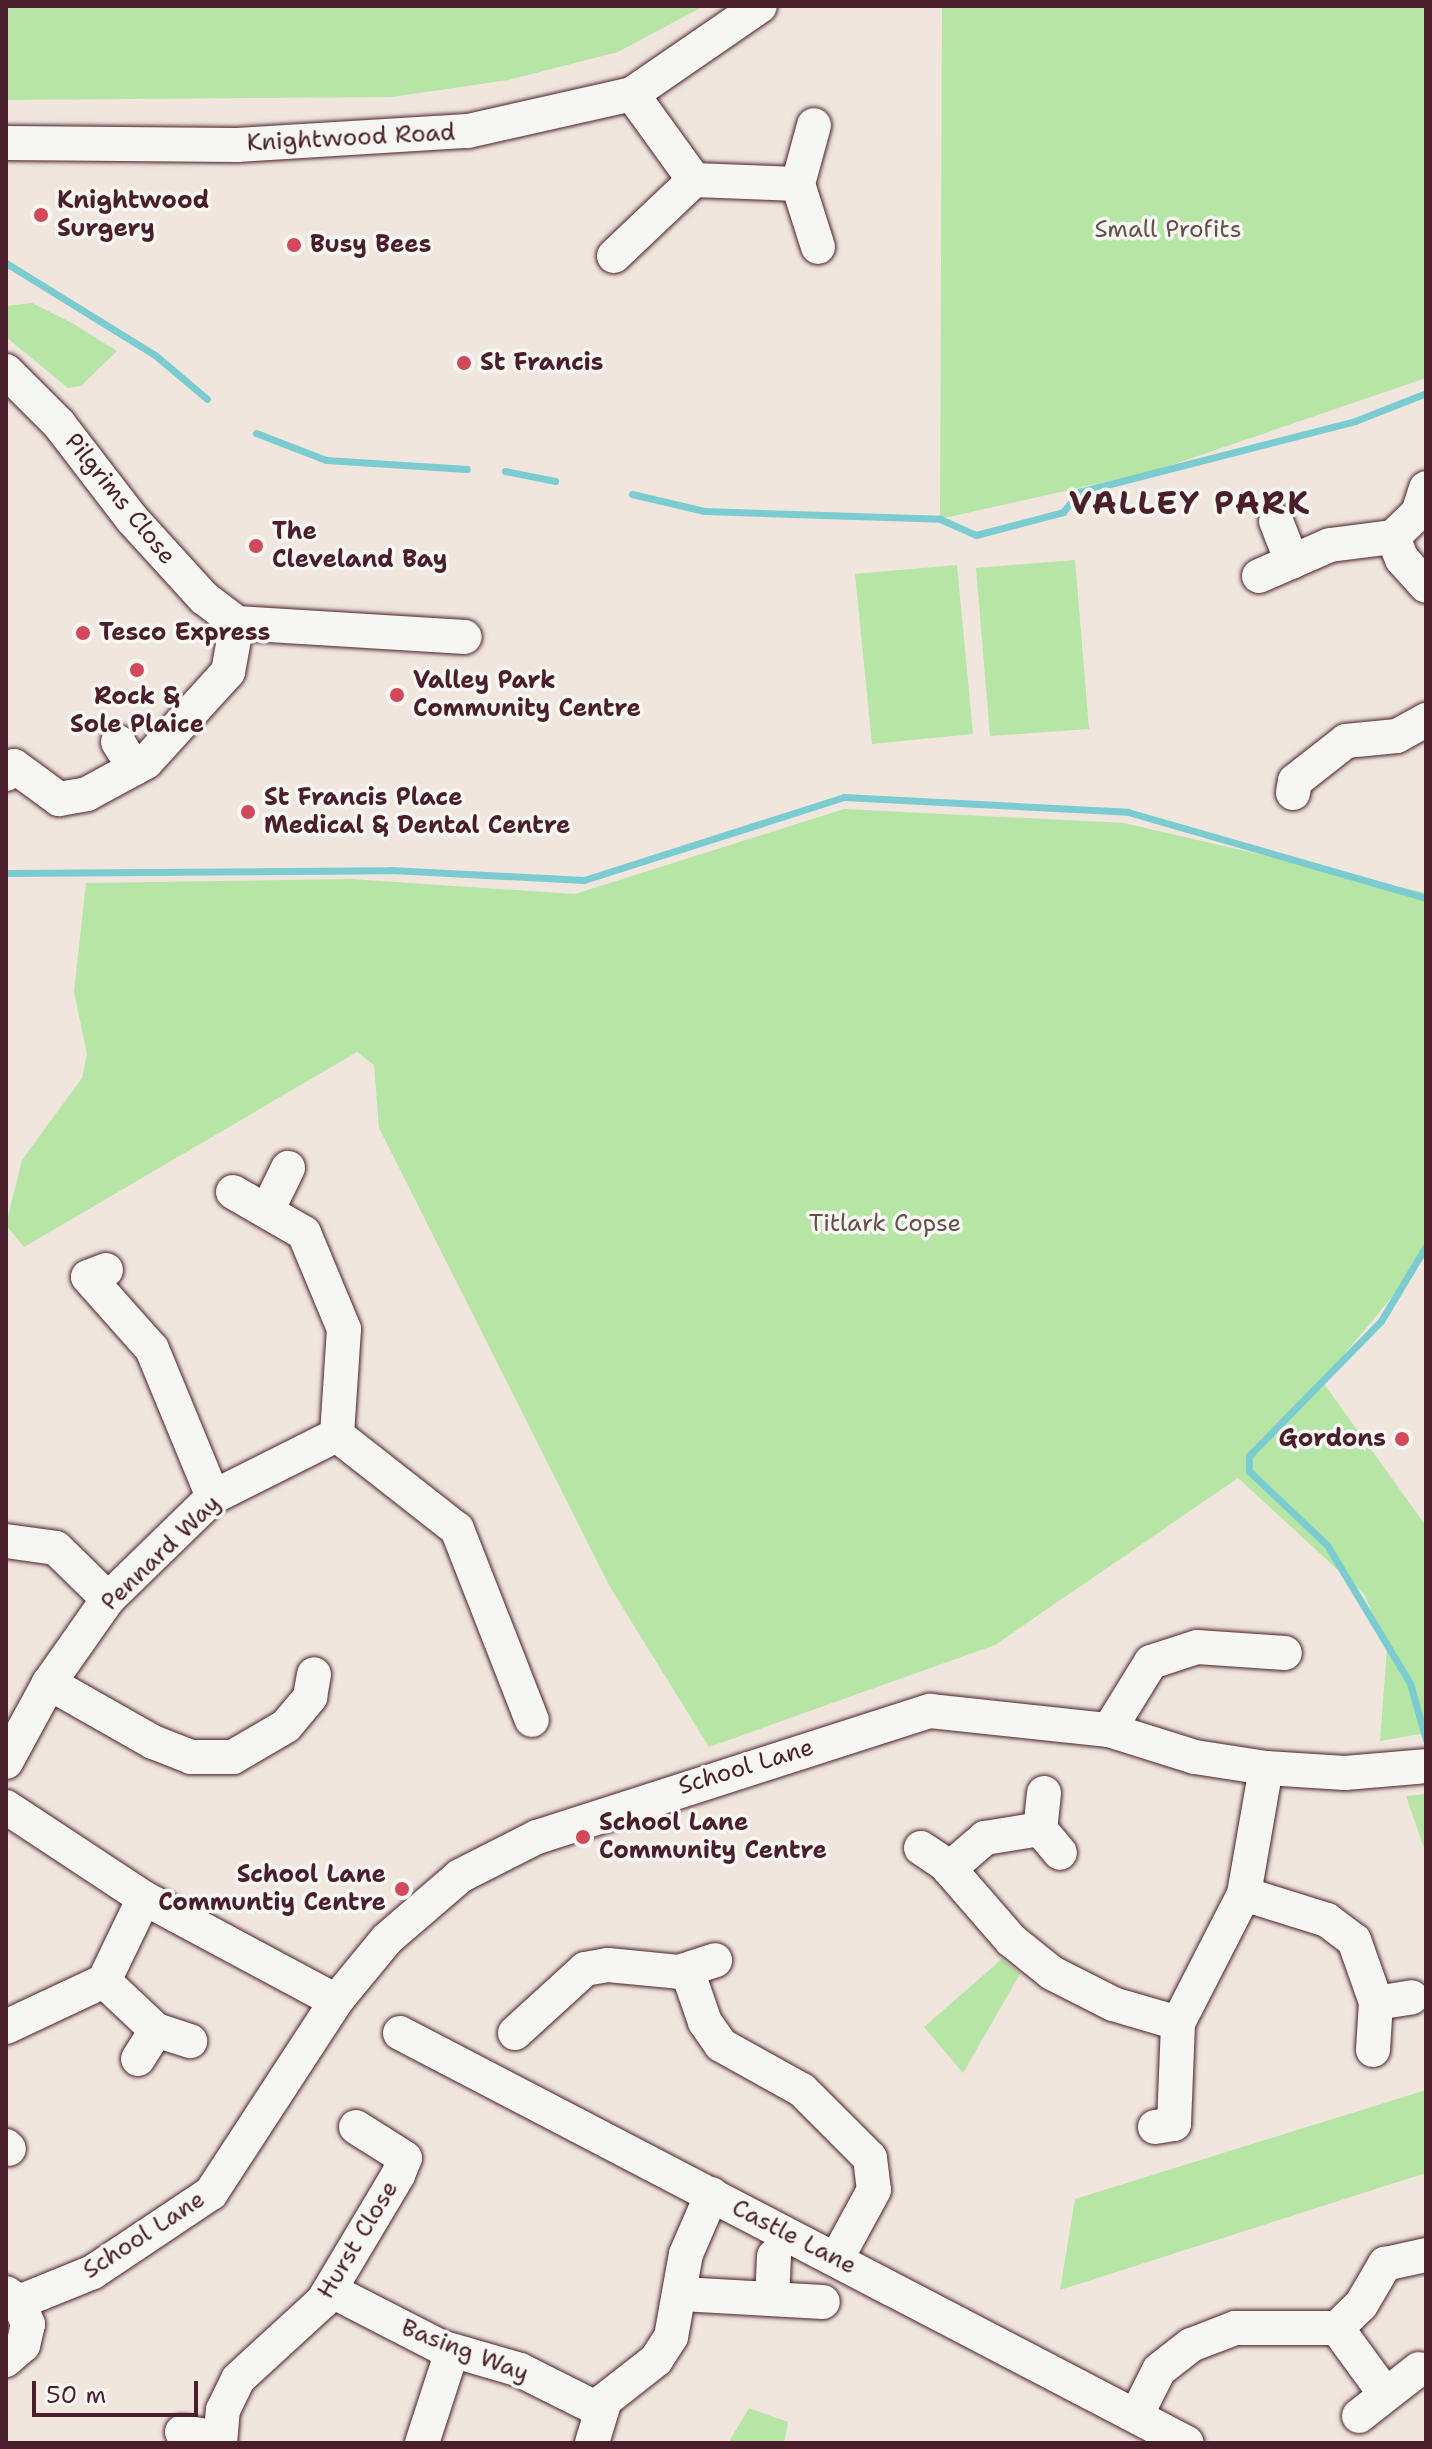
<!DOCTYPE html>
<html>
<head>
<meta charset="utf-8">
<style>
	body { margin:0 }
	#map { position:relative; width:1432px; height:2449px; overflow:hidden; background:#f0e6de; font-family:"Shantell Sans",sans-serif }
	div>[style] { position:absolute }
	.green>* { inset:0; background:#b6e5a5 }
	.stream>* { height:7px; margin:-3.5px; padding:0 3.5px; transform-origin:3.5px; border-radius:3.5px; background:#7bccd1 }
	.roads { filter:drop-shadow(0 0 2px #4a1f2b) drop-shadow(0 0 2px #4a1f2b) }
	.minor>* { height:34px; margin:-17px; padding:0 17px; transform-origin:17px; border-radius:17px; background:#f6f6f2 }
	.dots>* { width:22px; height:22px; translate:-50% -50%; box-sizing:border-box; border:4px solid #f6f6f2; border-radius:50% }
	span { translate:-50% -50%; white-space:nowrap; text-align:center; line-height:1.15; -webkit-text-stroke:7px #f6f6f2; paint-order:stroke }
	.street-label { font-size:24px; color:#4a1f2b }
	.poi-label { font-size:24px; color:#4a1f2b; font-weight:700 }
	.left { translate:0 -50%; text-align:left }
	.right { translate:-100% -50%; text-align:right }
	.park-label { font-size:24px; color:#65504a }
	.district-label { font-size:32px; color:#4a1f2b; font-weight:700; letter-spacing:2px }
	.frame { position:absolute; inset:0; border:8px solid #4a1f2b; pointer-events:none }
	.scale { position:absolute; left:32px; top:2381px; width:166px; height:36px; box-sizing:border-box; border:4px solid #4a1f2b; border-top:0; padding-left:10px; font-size:24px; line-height:28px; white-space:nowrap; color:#4a1f2b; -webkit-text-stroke:6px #f6f6f2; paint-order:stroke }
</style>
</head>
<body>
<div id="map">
	<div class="green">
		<i style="clip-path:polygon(6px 6px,704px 6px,618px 52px,508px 80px,392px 97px,6px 100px)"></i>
		<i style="clip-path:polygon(942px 6px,1426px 6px,1426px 378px,1154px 471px,940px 519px)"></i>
		<i style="clip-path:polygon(32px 303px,72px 323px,117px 351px,81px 386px,68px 388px,6px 337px,6px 306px)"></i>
		<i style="clip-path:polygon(1075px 560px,1089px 729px,990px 736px,976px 568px)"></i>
		<i style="clip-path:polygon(957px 565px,973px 734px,872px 744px,855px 574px)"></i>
		<i style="clip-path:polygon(844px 809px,1124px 823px,1426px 893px,1426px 1256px,1322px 1381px,1426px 1526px,1426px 1733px,1380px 1741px,1387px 1649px,1364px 1594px,1238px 1478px,995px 1645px,709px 1747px,610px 1587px,379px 1128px,374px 1065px,357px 1052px,24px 1247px,6px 1225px,22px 1160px,82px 1078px,87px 1054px,74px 992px,86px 883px,351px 879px,575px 894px)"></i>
		<i style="clip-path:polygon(1426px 1794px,1426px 1854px,1406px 1796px)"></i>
		<i style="clip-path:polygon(1002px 1959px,1020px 1974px,963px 2073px,924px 2027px)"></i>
		<i style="clip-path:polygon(1426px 2090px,1426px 2173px,1060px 2290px,1075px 2199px)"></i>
		<i style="clip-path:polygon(749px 2408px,788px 2422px,784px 2443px,728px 2443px)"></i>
	</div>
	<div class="stream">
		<i style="left:6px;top:263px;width:175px;rotate:31.7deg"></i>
		<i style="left:155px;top:355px;width:68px;rotate:40.2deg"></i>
		<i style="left:256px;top:433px;width:75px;rotate:21.1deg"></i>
		<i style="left:326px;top:460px;width:141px;rotate:3.7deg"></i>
		<i style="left:505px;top:471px;width:51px;rotate:11.3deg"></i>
		<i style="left:632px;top:494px;width:74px;rotate:13.3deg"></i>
		<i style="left:704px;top:511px;width:236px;rotate:1.9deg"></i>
		<i style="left:940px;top:519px;width:39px;rotate:24deg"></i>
		<i style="left:976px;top:535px;width:90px;rotate:-14.8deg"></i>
		<i style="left:1063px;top:512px;width:26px;rotate:-51deg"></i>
		<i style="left:1079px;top:492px;width:285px;rotate:-14.4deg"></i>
		<i style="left:1355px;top:421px;width:76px;rotate:-21.5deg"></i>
		<i style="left:6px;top:873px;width:385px;rotate:-0.4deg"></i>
		<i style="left:391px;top:870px;width:193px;rotate:3deg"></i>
		<i style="left:584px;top:880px;width:273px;rotate:-17.7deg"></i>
		<i style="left:844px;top:797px;width:284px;rotate:3deg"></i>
		<i style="left:1128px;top:812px;width:310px;rotate:16.1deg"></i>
		<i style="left:1426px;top:1246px;width:87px;rotate:121deg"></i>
		<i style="left:1381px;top:1321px;width:189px;rotate:134.4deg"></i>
		<i style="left:1249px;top:1456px;width:15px;rotate:90deg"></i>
		<i style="left:1249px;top:1471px;width:108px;rotate:43.5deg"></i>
		<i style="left:1327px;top:1545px;width:161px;rotate:59deg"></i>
		<i style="left:1410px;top:1683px;width:59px;rotate:74.3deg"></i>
	</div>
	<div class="roads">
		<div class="minor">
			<i style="left:632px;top:94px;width:106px;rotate:54.2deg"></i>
			<i style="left:694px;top:180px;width:104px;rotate:2.2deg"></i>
			<i style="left:798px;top:184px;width:66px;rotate:72.4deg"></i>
			<i style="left:6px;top:143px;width:231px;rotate:0.5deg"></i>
			<i style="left:237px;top:145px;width:231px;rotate:-3.5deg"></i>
			<i style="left:468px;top:131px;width:168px;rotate:-12.7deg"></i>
			<i style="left:632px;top:94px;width:155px;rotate:-34.5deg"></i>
			<i style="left:798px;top:184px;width:61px;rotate:-74.8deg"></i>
			<i style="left:614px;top:256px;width:110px;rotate:-43.5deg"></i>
			<i style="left:6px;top:371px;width:75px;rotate:45deg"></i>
			<i style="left:59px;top:424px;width:120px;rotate:52.5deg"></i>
			<i style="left:132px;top:519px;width:107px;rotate:47.7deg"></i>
			<i style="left:204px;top:598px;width:41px;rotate:37.1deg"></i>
			<i style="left:237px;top:623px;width:228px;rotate:3.5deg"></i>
			<i style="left:1276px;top:521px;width:44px;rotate:68.7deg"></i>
			<i style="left:1393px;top:537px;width:24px;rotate:68deg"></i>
			<i style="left:1402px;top:559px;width:36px;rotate:48deg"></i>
			<i style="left:1259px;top:576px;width:77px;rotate:-23.6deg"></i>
			<i style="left:1330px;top:545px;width:64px;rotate:-7.2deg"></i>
			<i style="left:1393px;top:537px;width:35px;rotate:-44deg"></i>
			<i style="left:1418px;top:513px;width:26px;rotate:-72deg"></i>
			<i style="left:118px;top:742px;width:31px;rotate:58deg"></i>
			<i style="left:6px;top:774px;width:11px;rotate:-45deg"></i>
			<i style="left:14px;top:766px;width:56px;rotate:36.3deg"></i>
			<i style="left:59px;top:799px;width:28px;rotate:-10deg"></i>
			<i style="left:87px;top:794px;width:67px;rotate:-28.5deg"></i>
			<i style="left:146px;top:762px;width:122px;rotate:-47.7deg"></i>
			<i style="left:228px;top:672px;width:50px;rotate:-79.6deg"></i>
			<i style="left:1293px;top:793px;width:12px;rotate:-81deg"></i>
			<i style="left:1295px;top:781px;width:65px;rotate:-38.1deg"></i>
			<i style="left:1346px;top:741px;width:51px;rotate:-5.6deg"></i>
			<i style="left:1397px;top:736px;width:33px;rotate:-29deg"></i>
			<i style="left:233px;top:1192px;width:82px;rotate:30deg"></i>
			<i style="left:304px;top:1233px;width:104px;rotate:67.4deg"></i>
			<i style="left:344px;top:1329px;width:106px;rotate:93.8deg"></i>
			<i style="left:267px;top:1211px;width:48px;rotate:-64deg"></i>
			<i style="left:106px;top:1270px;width:19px;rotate:159deg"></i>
			<i style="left:88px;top:1277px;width:96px;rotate:48.4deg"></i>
			<i style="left:152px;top:1349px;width:160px;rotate:67.6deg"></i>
			<i style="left:337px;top:1435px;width:152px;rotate:38.1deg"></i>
			<i style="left:457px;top:1529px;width:205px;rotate:68.6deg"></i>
			<i style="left:6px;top:1541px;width:50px;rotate:8deg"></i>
			<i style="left:56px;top:1548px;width:73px;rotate:44.4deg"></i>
			<i style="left:49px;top:1683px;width:120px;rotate:29.6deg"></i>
			<i style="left:153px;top:1742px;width:41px;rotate:21.5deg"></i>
			<i style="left:191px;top:1757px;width:42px"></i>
			<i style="left:233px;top:1757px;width:61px;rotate:-30.3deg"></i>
			<i style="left:286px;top:1726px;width:38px;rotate:-50deg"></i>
			<i style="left:310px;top:1697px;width:23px;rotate:-80deg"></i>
			<i style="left:1109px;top:1730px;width:80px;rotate:-58.3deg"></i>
			<i style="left:1151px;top:1662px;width:48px;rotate:-18.1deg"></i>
			<i style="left:1197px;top:1647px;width:88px;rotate:3.9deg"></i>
			<i style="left:6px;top:1762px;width:90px;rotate:-61.4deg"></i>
			<i style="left:49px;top:1683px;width:103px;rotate:-54.9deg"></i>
			<i style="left:108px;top:1599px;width:146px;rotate:-44.2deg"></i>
			<i style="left:213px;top:1497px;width:139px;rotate:-26.6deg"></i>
			<i style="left:1044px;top:1793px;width:36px;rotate:96deg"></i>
			<i style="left:1040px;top:1829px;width:31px;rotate:50deg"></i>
			<i style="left:6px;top:1807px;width:165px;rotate:33.4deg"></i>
			<i style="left:144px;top:1898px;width:218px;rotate:28.2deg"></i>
			<i style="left:921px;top:1848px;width:29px;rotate:34deg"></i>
			<i style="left:945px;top:1864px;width:101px;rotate:49deg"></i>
			<i style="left:1011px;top:1940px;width:53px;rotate:38.8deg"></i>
			<i style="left:1052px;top:1973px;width:68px;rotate:26.9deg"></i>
			<i style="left:1113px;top:2004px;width:68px;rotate:16.3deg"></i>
			<i style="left:949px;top:1869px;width:48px;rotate:-40.7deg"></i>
			<i style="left:985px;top:1838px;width:56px;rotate:-9.3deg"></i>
			<i style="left:1244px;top:1894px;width:87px;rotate:17.4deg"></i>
			<i style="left:1327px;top:1920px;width:34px;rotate:37deg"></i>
			<i style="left:1354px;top:1940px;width:66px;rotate:70.5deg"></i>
			<i style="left:1376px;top:2002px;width:48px;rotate:93.6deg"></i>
			<i style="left:687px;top:1970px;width:55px;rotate:70.9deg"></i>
			<i style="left:705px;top:2022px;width:28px;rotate:55deg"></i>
			<i style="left:721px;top:2045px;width:93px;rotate:29.1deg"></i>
			<i style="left:802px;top:2090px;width:96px;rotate:45deg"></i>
			<i style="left:870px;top:2158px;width:32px;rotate:83deg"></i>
			<i style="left:874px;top:2190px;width:77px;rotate:118.6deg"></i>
			<i style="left:104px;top:1981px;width:71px;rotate:43.3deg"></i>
			<i style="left:156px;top:2030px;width:36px;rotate:18deg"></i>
			<i style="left:1376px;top:2003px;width:36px;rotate:-9deg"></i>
			<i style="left:6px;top:2027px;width:108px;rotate:-25.1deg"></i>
			<i style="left:104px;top:1981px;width:92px;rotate:-64.3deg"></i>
			<i style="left:400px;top:2033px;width:887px;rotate:27.52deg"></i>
			<i style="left:515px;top:2033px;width:95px;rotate:-42.4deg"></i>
			<i style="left:585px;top:1969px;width:23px;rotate:-10deg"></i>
			<i style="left:608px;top:1965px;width:71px;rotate:5.6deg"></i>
			<i style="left:679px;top:1972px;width:38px;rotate:-18deg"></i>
			<i style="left:138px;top:2059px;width:34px;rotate:-58deg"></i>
			<i style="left:1155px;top:2127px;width:19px;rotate:-9deg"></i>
			<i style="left:1174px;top:2124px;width:101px;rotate:-87.7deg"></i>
			<i style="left:1178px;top:2023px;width:145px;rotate:-62.9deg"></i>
			<i style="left:1244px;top:1894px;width:128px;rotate:-80.1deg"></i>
			<i style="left:6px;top:2146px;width:4px;rotate:45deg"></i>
			<i style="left:330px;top:2290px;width:125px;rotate:27.2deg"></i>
			<i style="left:441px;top:2347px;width:82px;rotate:16.2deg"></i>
			<i style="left:520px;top:2370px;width:89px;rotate:26.6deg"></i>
			<i style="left:6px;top:2293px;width:16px;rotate:35deg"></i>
			<i style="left:19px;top:2302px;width:24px;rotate:68deg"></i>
			<i style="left:28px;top:2324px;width:22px;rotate:103deg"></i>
			<i style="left:23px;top:2345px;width:23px;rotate:139deg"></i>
			<i style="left:681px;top:2294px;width:142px;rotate:3.2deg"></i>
			<i style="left:772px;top:2299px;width:43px;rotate:-87.3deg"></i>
			<i style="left:19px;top:2302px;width:80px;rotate:-22.1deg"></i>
			<i style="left:93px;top:2272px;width:142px;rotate:-33.8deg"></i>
			<i style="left:211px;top:2193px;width:229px;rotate:-56.9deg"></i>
			<i style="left:336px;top:2001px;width:80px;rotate:-50.6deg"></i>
			<i style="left:387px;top:1939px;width:96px;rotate:-40.8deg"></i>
			<i style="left:460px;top:1876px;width:86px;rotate:-26.9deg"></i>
			<i style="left:537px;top:1837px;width:413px;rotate:-17.8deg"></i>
			<i style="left:930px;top:1711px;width:180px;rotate:6.1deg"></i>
			<i style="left:1109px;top:1730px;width:90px;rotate:17.4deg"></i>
			<i style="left:1195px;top:1757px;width:72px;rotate:8.8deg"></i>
			<i style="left:1266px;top:1768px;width:79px;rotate:3.6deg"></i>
			<i style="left:1345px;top:1773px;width:81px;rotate:-4.9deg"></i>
			<i style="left:1337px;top:2328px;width:78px;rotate:53.9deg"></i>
			<i style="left:1136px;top:2416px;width:51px;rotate:-63.4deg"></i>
			<i style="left:1159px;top:2370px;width:41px;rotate:-38deg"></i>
			<i style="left:1191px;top:2345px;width:47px;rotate:-21.1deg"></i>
			<i style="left:1235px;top:2328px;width:102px"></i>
			<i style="left:1337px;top:2328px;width:33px;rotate:-44deg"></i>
			<i style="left:1361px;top:2305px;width:48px;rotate:-59.7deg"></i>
			<i style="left:1385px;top:2264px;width:42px;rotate:-12.4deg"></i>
			<i style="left:1359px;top:2416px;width:76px;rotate:-38.1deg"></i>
			<i style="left:182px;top:2432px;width:37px;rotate:9deg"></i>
			<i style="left:220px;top:2443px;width:33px;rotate:-85deg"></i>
			<i style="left:223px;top:2410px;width:34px;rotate:-64deg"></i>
			<i style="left:238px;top:2379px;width:115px;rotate:-42.5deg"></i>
			<i style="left:323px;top:2301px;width:147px;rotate:-59.2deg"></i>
			<i style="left:398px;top:2175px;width:18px;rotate:-68deg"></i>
			<i style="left:405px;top:2158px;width:58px;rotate:-147.7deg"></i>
			<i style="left:422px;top:2443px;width:97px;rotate:-71.9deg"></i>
			<i style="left:592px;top:2443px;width:45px;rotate:-73.2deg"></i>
			<i style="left:605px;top:2400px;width:65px;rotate:-38.1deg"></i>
			<i style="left:656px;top:2360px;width:27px;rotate:-57deg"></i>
			<i style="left:671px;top:2337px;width:84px;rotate:-79.8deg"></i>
			<i style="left:686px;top:2254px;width:65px;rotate:-66.6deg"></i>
		</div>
	</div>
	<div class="dots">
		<i style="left:41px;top:215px;background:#d1495b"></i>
		<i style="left:294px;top:245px;background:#d1495b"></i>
		<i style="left:464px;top:363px;background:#d1495b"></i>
		<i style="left:256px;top:546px;background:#d1495b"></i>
		<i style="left:83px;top:633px;background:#d1495b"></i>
		<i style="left:137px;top:670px;background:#d1495b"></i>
		<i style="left:397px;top:695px;background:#d1495b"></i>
		<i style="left:248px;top:812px;background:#d1495b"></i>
		<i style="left:1402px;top:1439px;background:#d1495b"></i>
		<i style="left:583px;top:1837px;background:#d1495b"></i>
		<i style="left:402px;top:1889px;background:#d1495b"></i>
	</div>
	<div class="street-label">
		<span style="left:351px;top:138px;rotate:-3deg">Knightwood Road</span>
		<span style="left:120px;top:499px;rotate:51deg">Pilgrims Close</span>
		<span style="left:161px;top:1553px;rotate:-44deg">Pennard Way</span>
		<span style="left:746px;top:1767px;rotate:-17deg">School Lane</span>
		<span style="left:144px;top:2235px;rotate:-33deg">School Lane</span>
		<span style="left:794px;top:2237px;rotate:27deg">Castle Lane</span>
		<span style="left:358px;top:2240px;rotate:-59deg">Hurst Close</span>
		<span style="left:465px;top:2351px;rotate:21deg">Basing Way</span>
	</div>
	<div class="poi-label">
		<span class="left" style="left:57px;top:215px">Knightwood<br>Surgery</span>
		<span class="left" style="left:310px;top:245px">Busy Bees</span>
		<span class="left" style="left:480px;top:363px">St Francis</span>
		<span class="left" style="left:272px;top:546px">The<br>Cleveland Bay</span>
		<span class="left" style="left:99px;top:633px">Tesco Express</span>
		<span class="left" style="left:413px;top:695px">Valley Park<br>Community Centre</span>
		<span style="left:137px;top:711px">Rock &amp;<br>Sole Plaice</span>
		<span class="left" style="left:264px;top:812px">St Francis Place<br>Medical &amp; Dental Centre</span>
		<span class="right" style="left:1386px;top:1439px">Gordons</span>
		<span class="left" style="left:599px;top:1837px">School Lane<br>Community Centre</span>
		<span class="right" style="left:386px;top:1889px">School Lane<br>Communtiy Centre</span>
	</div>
	<div class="park-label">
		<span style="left:1168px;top:230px">Small Profits</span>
		<span style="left:885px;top:1224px">Titlark Copse</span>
	</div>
	<div class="district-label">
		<span style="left:1190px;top:503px">VALLEY PARK</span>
	</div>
	<div class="frame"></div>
	<div class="scale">50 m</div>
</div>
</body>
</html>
